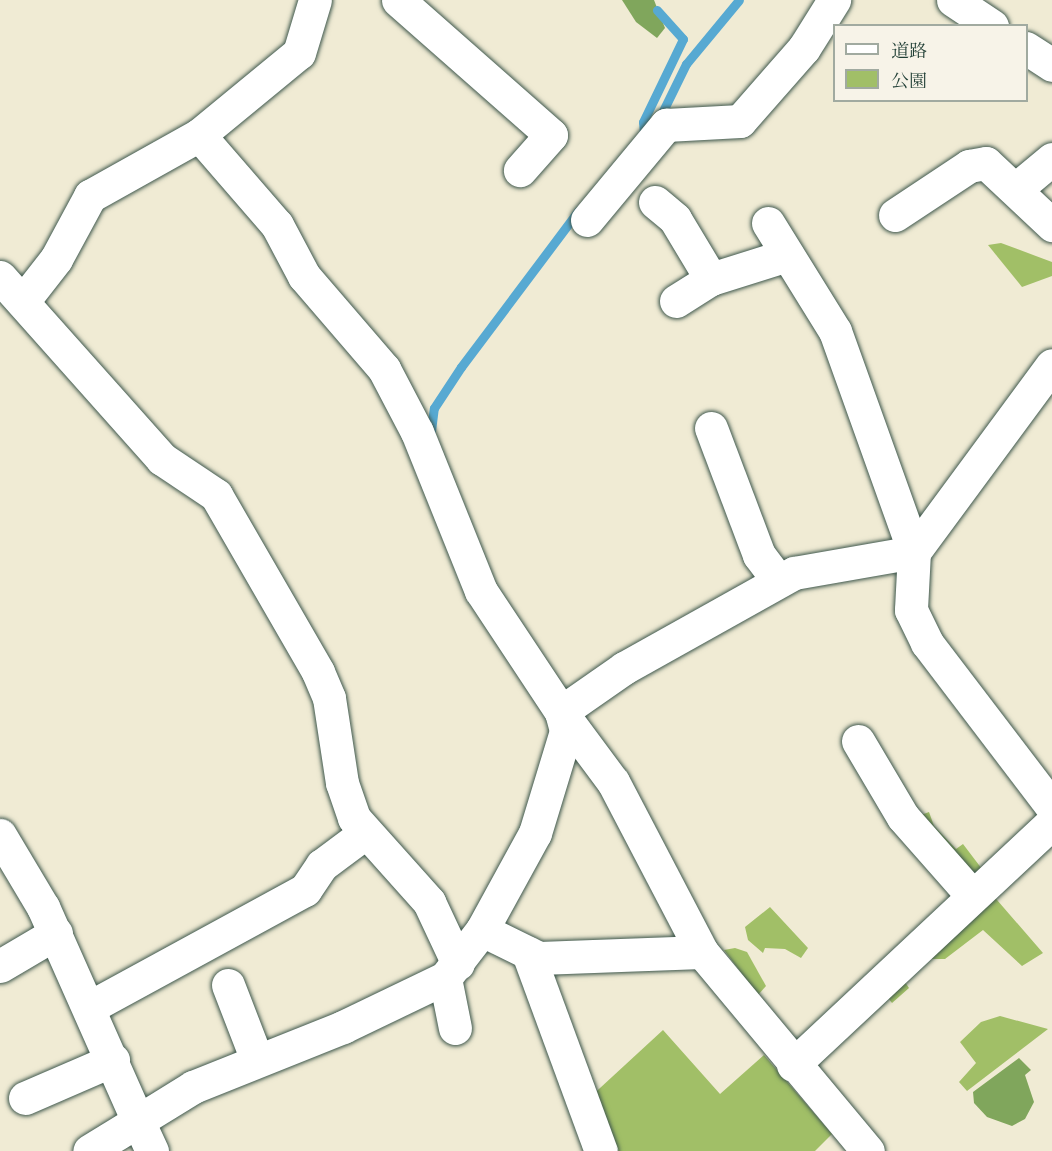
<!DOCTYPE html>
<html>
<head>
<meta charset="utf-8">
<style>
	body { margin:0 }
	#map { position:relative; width:1052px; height:1151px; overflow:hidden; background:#f0ebd4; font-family:"Libre Caslon Text","Noto Serif JP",serif }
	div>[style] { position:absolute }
	.green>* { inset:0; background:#a1bf67 }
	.forest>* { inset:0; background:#80a65c }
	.stream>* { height:9px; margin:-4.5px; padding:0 4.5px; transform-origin:4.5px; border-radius:4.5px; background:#57a9d2 }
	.roads { filter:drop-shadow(0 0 2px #3e574c) drop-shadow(0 0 2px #3e574c) }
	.minor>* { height:33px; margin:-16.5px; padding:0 16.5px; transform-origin:16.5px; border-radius:16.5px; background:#fff }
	span { translate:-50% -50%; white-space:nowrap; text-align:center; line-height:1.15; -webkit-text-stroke:4.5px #f7f3e8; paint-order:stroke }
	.legend { position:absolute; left:833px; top:24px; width:195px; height:78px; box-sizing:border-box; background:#f7f3e8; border:2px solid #a1aaa0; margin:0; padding:8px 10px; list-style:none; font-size:18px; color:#1f3d34 }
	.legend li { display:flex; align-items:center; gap:12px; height:30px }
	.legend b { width:30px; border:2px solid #a1aaa0 }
</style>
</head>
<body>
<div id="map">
	<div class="green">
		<i style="clip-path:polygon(1001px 243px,1052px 262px,1052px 276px,1022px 287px,988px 245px)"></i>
		<i style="clip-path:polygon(929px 812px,934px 826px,956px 849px,963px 844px,982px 869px,974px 879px,921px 815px)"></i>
		<i style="clip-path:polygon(991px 893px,1043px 953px,1022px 966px,983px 930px,945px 959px,928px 959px,903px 979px,909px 988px,892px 1003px,882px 990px)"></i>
		<i style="clip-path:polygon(770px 907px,808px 948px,801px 958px,785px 949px,765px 948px,763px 953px,748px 940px,745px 927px)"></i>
		<i style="clip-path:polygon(735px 948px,747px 952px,766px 986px,758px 995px,724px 950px)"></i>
		<i style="clip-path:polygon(1000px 1016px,1048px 1029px,967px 1091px,959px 1082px,976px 1063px,960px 1042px,981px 1022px)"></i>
		<i style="clip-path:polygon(663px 1030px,720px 1094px,764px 1055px,832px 1134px,815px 1151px,604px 1151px,587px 1100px)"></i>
	</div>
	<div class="forest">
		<i style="clip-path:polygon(622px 0,654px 0,665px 28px,657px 38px,636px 22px)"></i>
		<i style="clip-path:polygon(1019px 1058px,1031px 1070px,1025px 1075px,1034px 1102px,1025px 1119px,1012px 1126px,987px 1117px,974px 1103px,973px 1092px)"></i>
	</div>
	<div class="stream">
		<i style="left:660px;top:117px;width:59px;rotate:-63.9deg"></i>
		<i style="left:686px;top:64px;width:83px;rotate:-50.4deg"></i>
		<i style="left:644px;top:135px;width:13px;rotate:-94deg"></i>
		<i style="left:643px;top:122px;width:92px;rotate:-64.3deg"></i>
		<i style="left:683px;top:39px;width:39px;rotate:-132deg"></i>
		<i style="left:431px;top:431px;width:23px;rotate:-83deg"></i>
		<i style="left:434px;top:408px;width:49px;rotate:-56.6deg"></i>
		<i style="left:461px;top:367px;width:195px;rotate:-53.1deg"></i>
	</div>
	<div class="roads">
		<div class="minor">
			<i style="left:398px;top:0;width:204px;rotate:41.4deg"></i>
			<i style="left:551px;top:135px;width:47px;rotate:131.5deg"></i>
			<i style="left:953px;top:0;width:47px;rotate:33.7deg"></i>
			<i style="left:1026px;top:48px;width:31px;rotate:33deg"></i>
			<i style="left:199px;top:135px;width:129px;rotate:-39.4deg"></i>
			<i style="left:299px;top:53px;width:55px;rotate:-73.2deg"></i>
			<i style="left:1016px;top:189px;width:47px;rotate:-39.8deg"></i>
			<i style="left:655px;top:202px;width:26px;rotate:40deg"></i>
			<i style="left:675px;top:219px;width:70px;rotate:59deg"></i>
			<i style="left:895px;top:215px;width:89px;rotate:-33.5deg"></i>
			<i style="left:969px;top:166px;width:17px;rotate:-10deg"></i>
			<i style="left:986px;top:163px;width:91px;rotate:43.2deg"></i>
			<i style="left:587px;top:220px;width:124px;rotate:-50.3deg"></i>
			<i style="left:666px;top:125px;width:74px;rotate:-3.1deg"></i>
			<i style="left:740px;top:121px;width:97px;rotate:-48.8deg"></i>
			<i style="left:804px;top:48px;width:57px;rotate:-58deg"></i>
			<i style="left:768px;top:223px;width:127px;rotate:58.2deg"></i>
			<i style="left:835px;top:331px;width:235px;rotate:70.3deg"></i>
			<i style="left:914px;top:552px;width:232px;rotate:-53.6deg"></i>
			<i style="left:0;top:277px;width:244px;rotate:48.3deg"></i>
			<i style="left:162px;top:459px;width:65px;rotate:33.7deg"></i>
			<i style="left:216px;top:495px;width:204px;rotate:60deg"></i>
			<i style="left:318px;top:672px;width:28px;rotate:67deg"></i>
			<i style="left:329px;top:698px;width:86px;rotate:81.3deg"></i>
			<i style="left:342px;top:783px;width:37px;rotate:71deg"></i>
			<i style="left:354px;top:818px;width:113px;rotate:48.2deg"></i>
			<i style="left:429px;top:902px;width:68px;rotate:64.9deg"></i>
			<i style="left:24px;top:300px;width:52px;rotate:-52deg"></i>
			<i style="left:56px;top:259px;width:72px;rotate:-61.6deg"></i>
			<i style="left:90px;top:196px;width:125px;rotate:-29.2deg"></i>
			<i style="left:199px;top:135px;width:119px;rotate:49.1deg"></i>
			<i style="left:277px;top:225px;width:58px;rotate:62.1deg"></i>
			<i style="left:304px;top:276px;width:123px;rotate:49.3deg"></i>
			<i style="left:384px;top:369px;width:71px;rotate:62.4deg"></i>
			<i style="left:417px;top:432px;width:171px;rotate:68.1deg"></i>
			<i style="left:481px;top:591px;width:145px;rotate:56.5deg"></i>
			<i style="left:561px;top:712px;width:20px;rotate:75deg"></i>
			<i style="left:566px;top:731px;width:107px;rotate:106.9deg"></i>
			<i style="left:535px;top:833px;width:111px;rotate:118.7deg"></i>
			<i style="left:676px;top:301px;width:41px;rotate:-32.2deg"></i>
			<i style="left:711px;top:279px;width:80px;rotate:-17.5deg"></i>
			<i style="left:711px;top:428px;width:136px;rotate:69.3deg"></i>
			<i style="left:759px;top:555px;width:31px;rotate:53deg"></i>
			<i style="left:858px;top:741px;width:88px;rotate:59.4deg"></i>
			<i style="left:903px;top:817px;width:103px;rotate:48.6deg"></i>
			<i style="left:0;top:835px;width:84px;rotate:59.2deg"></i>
			<i style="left:43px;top:907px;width:234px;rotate:66.1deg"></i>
			<i style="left:138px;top:1121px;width:57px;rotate:148.5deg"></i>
			<i style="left:702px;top:952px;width:192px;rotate:-117.6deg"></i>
			<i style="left:613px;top:782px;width:87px;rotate:-126.6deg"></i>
			<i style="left:561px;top:712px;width:77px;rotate:-34.9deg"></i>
			<i style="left:624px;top:668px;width:195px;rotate:-29.2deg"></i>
			<i style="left:794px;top:573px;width:122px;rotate:-9.9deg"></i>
			<i style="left:914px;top:552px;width:58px;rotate:93deg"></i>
			<i style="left:911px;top:610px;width:37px;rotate:64deg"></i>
			<i style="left:927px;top:643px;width:206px;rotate:52.7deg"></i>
			<i style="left:528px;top:953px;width:211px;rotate:69.8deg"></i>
			<i style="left:0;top:966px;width:65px;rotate:-30.5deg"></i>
			<i style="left:228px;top:985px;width:80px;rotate:68.9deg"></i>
			<i style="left:90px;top:1007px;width:245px;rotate:-28.6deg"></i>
			<i style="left:305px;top:890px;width:30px;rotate:-56deg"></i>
			<i style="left:322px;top:865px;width:54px;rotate:-36.7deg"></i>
			<i style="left:455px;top:1028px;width:51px;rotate:-101.3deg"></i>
			<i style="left:445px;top:978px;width:61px;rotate:-52.4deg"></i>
			<i style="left:482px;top:930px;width:64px;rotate:26.2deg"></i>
			<i style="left:539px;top:958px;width:163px;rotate:-2.1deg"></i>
			<i style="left:702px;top:952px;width:259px;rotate:50.2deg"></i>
			<i style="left:793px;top:1065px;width:354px;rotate:-43.1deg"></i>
			<i style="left:25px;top:1098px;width:96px;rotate:-23.4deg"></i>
			<i style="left:152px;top:1151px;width:33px;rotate:-115deg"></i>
			<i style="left:138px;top:1121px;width:65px;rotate:-31.7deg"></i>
			<i style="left:193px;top:1087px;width:162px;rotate:-21.8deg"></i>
			<i style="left:343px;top:1027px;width:113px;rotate:-25.7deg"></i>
		</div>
	</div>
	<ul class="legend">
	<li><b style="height:8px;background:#fff"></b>道路</li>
	<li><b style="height:16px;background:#a1bf67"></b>公園</li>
	</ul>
</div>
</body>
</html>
